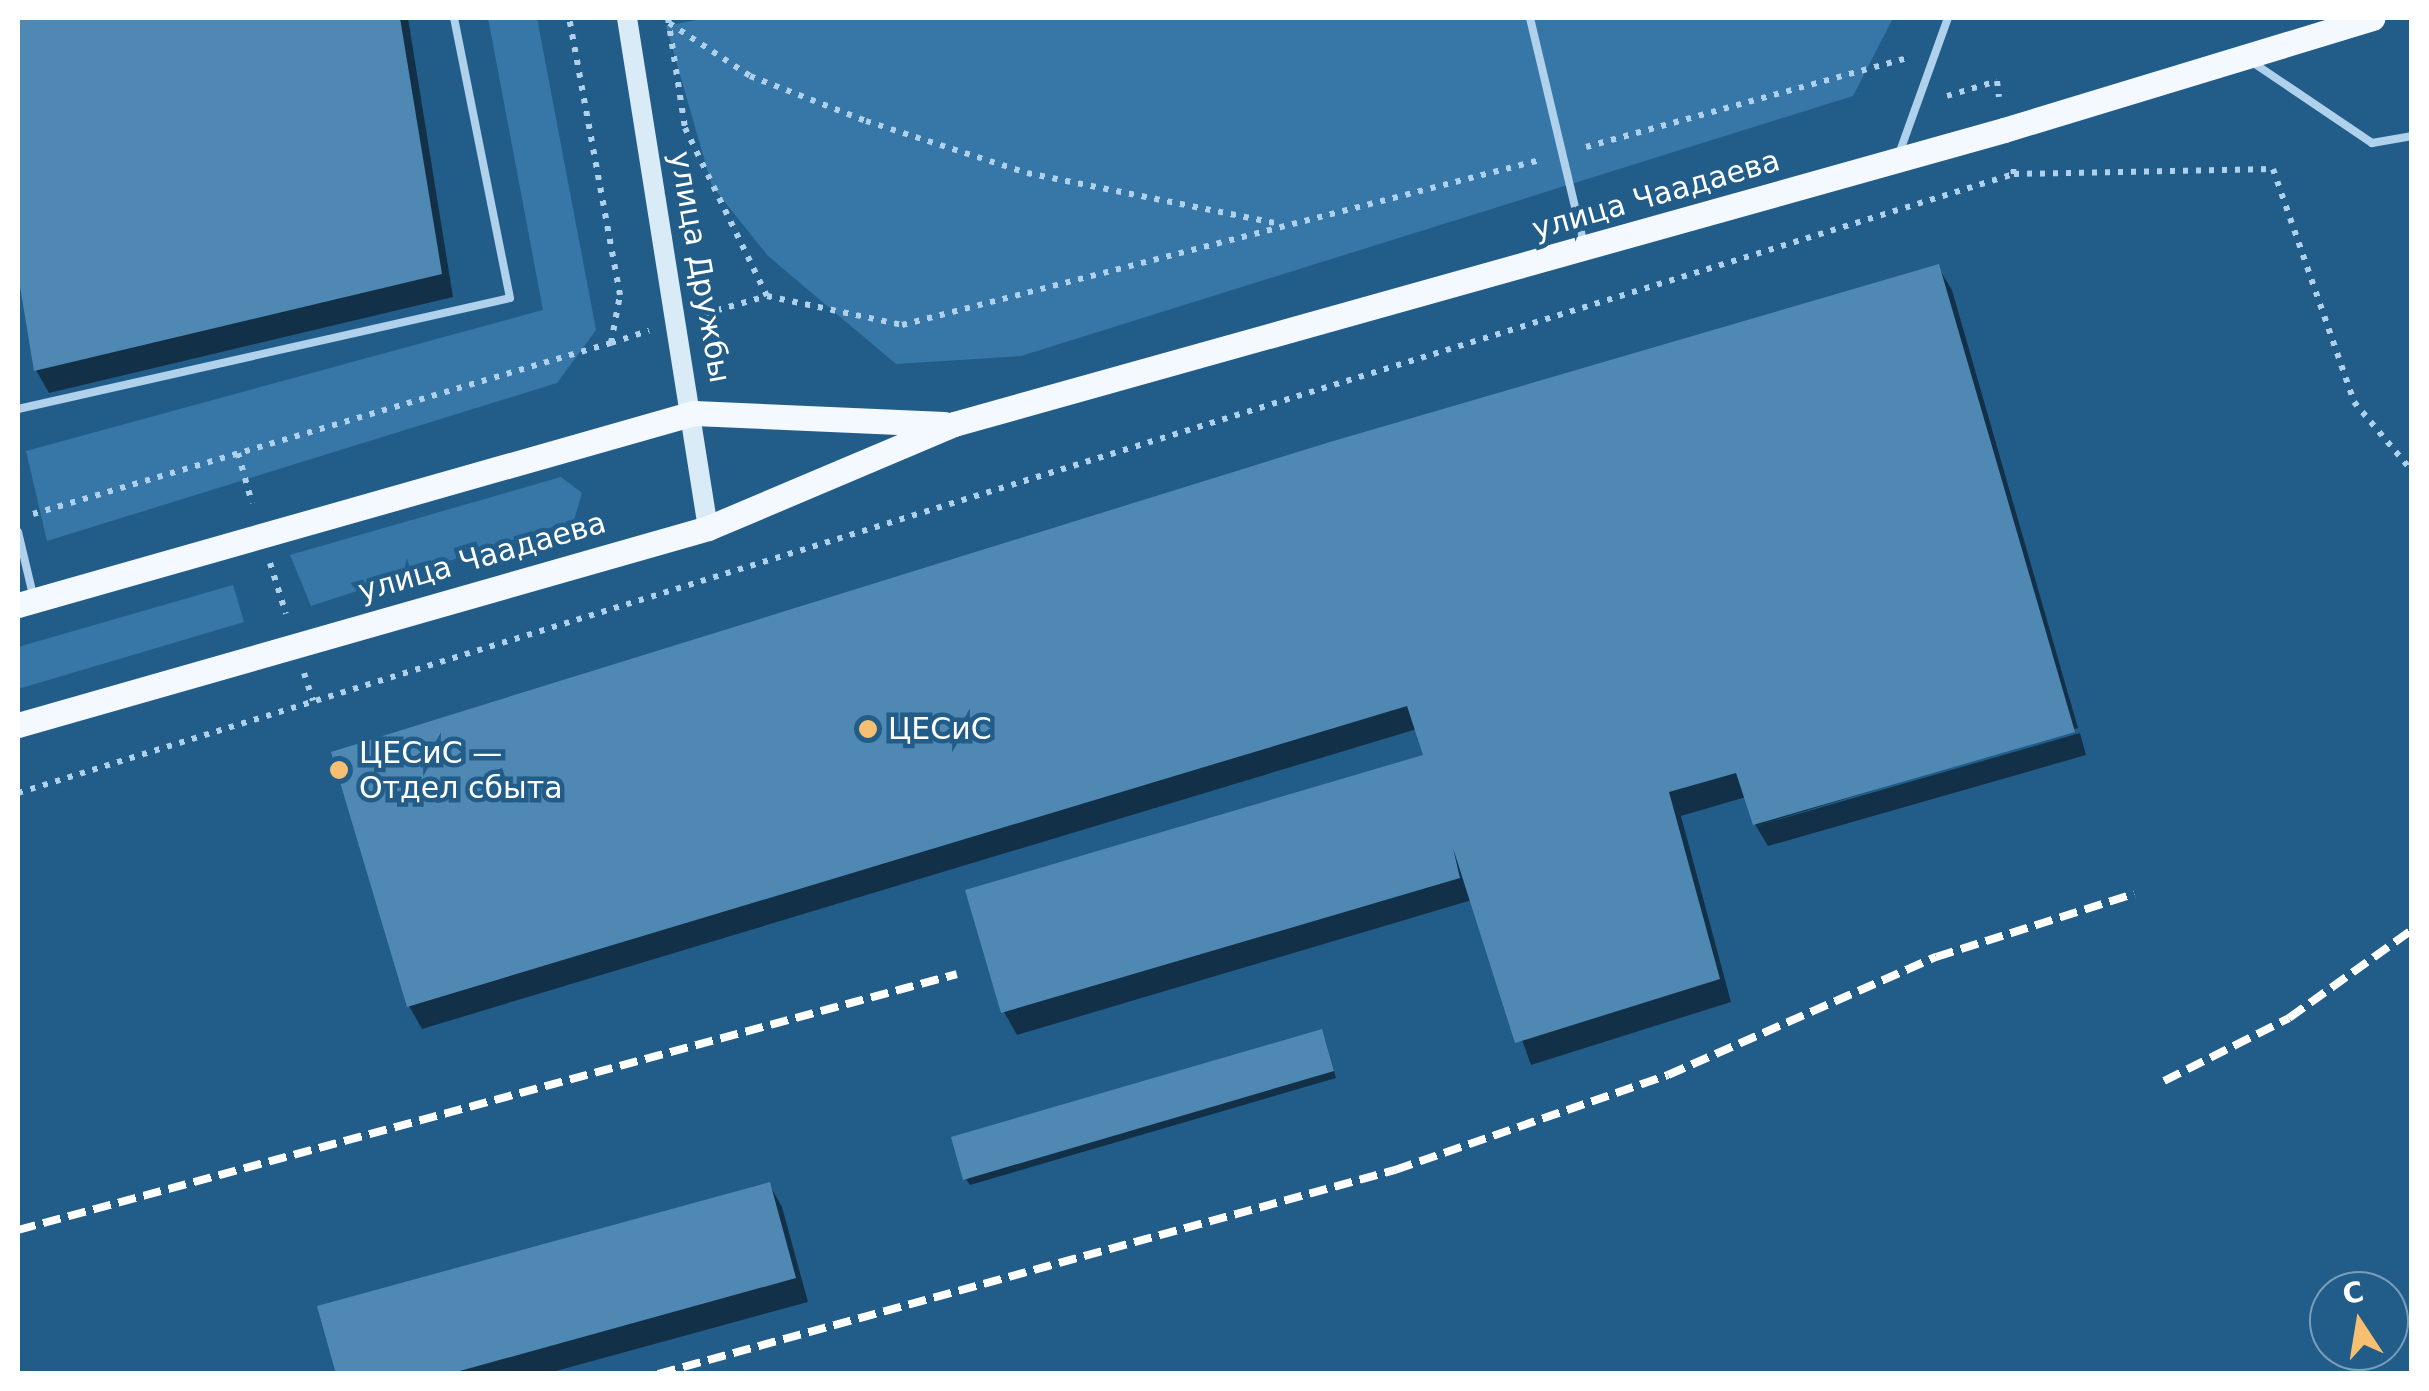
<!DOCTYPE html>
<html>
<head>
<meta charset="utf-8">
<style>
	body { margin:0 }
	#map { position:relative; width:2429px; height:1391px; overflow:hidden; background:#225d8a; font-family:"DejaVu Sans",sans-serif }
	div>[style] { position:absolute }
	.green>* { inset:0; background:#3677a7 }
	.shadow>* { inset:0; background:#0007 }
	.building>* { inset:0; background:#4f88b3 }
	.path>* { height:6px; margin-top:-3px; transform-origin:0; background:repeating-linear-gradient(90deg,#afd1eb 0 5px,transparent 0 13px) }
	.service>* { height:8px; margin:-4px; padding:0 4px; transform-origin:4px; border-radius:4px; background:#afd1eb }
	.secondary>* { height:20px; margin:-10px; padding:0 10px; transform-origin:10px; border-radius:10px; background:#daebf8 }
	.primary>* { height:25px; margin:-12.5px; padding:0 12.5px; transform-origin:12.5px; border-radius:12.5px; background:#f3f9fe }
	.rail>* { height:8px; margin-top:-4px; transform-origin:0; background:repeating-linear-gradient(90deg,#fff 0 18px,transparent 0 26px) }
	.dots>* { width:28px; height:28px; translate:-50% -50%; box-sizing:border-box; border:5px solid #225d8a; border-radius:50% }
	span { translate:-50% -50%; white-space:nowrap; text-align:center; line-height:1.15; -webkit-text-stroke:9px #225d8a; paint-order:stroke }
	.street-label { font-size:30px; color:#fff }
	.poi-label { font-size:30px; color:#fff }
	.left { translate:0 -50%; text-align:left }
	.frame { position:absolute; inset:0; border:20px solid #fff; pointer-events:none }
	.north { position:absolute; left:2309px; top:1271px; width:100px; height:100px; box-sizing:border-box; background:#225d8a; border:2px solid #7a9eb9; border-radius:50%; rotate:348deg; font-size:28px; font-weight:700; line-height:40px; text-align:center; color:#fff }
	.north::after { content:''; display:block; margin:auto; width:35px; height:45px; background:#f7bf71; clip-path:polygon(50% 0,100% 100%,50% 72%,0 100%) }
</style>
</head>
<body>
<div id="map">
	<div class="green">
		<i style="clip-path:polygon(488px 18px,537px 18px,596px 330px,557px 383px,47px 541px,26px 451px,543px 310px)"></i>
		<i style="clip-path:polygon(706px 18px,1893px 18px,1853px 96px,1021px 356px,896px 364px,768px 256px,712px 186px,666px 26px)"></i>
		<i style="clip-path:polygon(561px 477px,582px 493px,574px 520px,311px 606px,290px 555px)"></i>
		<i style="clip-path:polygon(233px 585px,244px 622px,18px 689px,18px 647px)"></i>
	</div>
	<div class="shadow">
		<i style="clip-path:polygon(18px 18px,408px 18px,453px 297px,49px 393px,36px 370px,18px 259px)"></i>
		<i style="clip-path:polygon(1938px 267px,1952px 290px,2078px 728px,1756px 826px,1746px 797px,1681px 816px,1731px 1002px,1531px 1065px,1472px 900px,1017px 1035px,1004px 1012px,1426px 757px,1417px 729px,422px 1029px,409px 1006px)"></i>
		<i style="clip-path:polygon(2080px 733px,2086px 755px,1768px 846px,1756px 826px)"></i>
		<i style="clip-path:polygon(1325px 1039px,1336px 1078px,970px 1185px,966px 1179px)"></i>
		<i style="clip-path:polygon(769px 1184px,782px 1207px,808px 1302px,545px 1374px,338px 1374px)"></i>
	</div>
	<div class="building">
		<i style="clip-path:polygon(18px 18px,400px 18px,442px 274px,34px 371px,18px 274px)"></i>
		<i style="clip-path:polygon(1939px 264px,2075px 732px,1753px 825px,1736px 773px,1669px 792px,1720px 979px,1515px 1043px,1453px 848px,1460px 878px,1001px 1013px,965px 890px,1423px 755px,1407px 706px,407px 1007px,331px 752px,1330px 442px)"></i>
		<i style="clip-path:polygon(1322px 1029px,1334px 1071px,963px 1180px,951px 1137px)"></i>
		<i style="clip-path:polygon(770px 1182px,796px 1278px,449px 1374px,336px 1374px,317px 1306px)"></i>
	</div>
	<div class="path">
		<i style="left:668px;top:18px;width:111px;rotate:81.2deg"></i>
		<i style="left:685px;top:128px;width:187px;rotate:64deg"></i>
		<i style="left:669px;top:23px;width:97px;rotate:33.2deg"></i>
		<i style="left:750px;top:76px;width:124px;rotate:21.2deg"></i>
		<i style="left:866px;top:121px;width:169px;rotate:17.9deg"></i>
		<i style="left:1027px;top:173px;width:259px;rotate:11.4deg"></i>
		<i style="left:1947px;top:96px;width:52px;rotate:-16.7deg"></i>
		<i style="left:1997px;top:81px;width:16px;rotate:83deg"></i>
		<i style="left:1586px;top:147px;width:332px;rotate:-15.5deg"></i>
		<i style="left:2014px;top:174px;width:259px;rotate:-1.1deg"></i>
		<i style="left:2273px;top:169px;width:247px;rotate:70.8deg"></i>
		<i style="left:2354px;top:402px;width:90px;rotate:50deg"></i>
		<i style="left:704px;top:314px;width:66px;rotate:-15.9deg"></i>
		<i style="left:767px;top:296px;width:138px;rotate:12.1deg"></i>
		<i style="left:902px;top:325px;width:659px;rotate:-14.5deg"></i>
		<i style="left:611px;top:343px;width:40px;rotate:-18deg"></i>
		<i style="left:238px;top:453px;width:52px;rotate:74.4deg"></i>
		<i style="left:33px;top:514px;width:603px;rotate:-16.48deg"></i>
		<i style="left:611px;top:343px;width:49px;rotate:-79.4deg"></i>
		<i style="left:620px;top:295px;width:282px;rotate:-100.4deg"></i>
		<i style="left:270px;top:563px;width:53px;rotate:72.6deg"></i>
		<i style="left:304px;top:673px;width:29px;rotate:72deg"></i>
		<i style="left:18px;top:793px;width:2090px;rotate:-17.23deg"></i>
		<i style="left:2014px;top:174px;width:11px;rotate:-100deg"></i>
	</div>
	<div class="service">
		<i style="left:1530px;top:18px;width:232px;rotate:76.6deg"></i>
		<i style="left:2252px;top:62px;width:145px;rotate:34deg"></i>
		<i style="left:2372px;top:143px;width:41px;rotate:-9.9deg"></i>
		<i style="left:1900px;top:151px;width:141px;rotate:-70.2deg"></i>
		<i style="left:18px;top:409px;width:504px;rotate:-12.71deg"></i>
		<i style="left:510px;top:298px;width:286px;rotate:-101.3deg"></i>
		<i style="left:18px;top:532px;width:65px;rotate:76.6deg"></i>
	</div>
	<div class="secondary">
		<i style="left:627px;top:18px;width:516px;rotate:80.98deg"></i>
	</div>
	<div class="primary">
		<i style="left:18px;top:605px;width:703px;rotate:-15.86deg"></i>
		<i style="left:694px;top:413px;width:250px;rotate:2.5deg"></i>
		<i style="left:18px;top:725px;width:718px;rotate:-15.93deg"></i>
		<i style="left:708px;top:528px;width:267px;rotate:-22.9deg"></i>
		<i style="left:954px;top:424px;width:1090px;rotate:-15.64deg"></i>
		<i style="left:2004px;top:130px;width:385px;rotate:-16.9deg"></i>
	</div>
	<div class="rail">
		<i style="left:2164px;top:1081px;width:140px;rotate:-26.7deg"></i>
		<i style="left:2289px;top:1018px;width:151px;rotate:-35.6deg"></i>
		<i style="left:18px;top:1230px;width:973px;rotate:-15.25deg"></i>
		<i style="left:658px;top:1374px;width:765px;rotate:-15.47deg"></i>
		<i style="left:1395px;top:1170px;width:289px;rotate:-19.2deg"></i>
		<i style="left:1668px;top:1075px;width:293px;rotate:-23.8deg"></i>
		<i style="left:1936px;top:957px;width:208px;rotate:-17.7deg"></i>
	</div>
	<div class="dots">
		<i style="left:868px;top:729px;background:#f7bf71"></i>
		<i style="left:339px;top:770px;background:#f7bf71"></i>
	</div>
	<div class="street-label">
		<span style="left:1656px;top:195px;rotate:-16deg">улица Чаадаева</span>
		<span style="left:700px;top:267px;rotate:80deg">улица Дружбы</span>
		<span style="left:482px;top:557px;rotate:-16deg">улица Чаадаева</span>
	</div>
	<div class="poi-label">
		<span class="left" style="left:888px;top:729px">ЦЕСиС</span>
		<span class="left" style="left:359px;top:770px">ЦЕСиС —<br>Отдел сбыта</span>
	</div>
	<div class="frame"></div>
	<div class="north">С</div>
</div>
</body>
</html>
